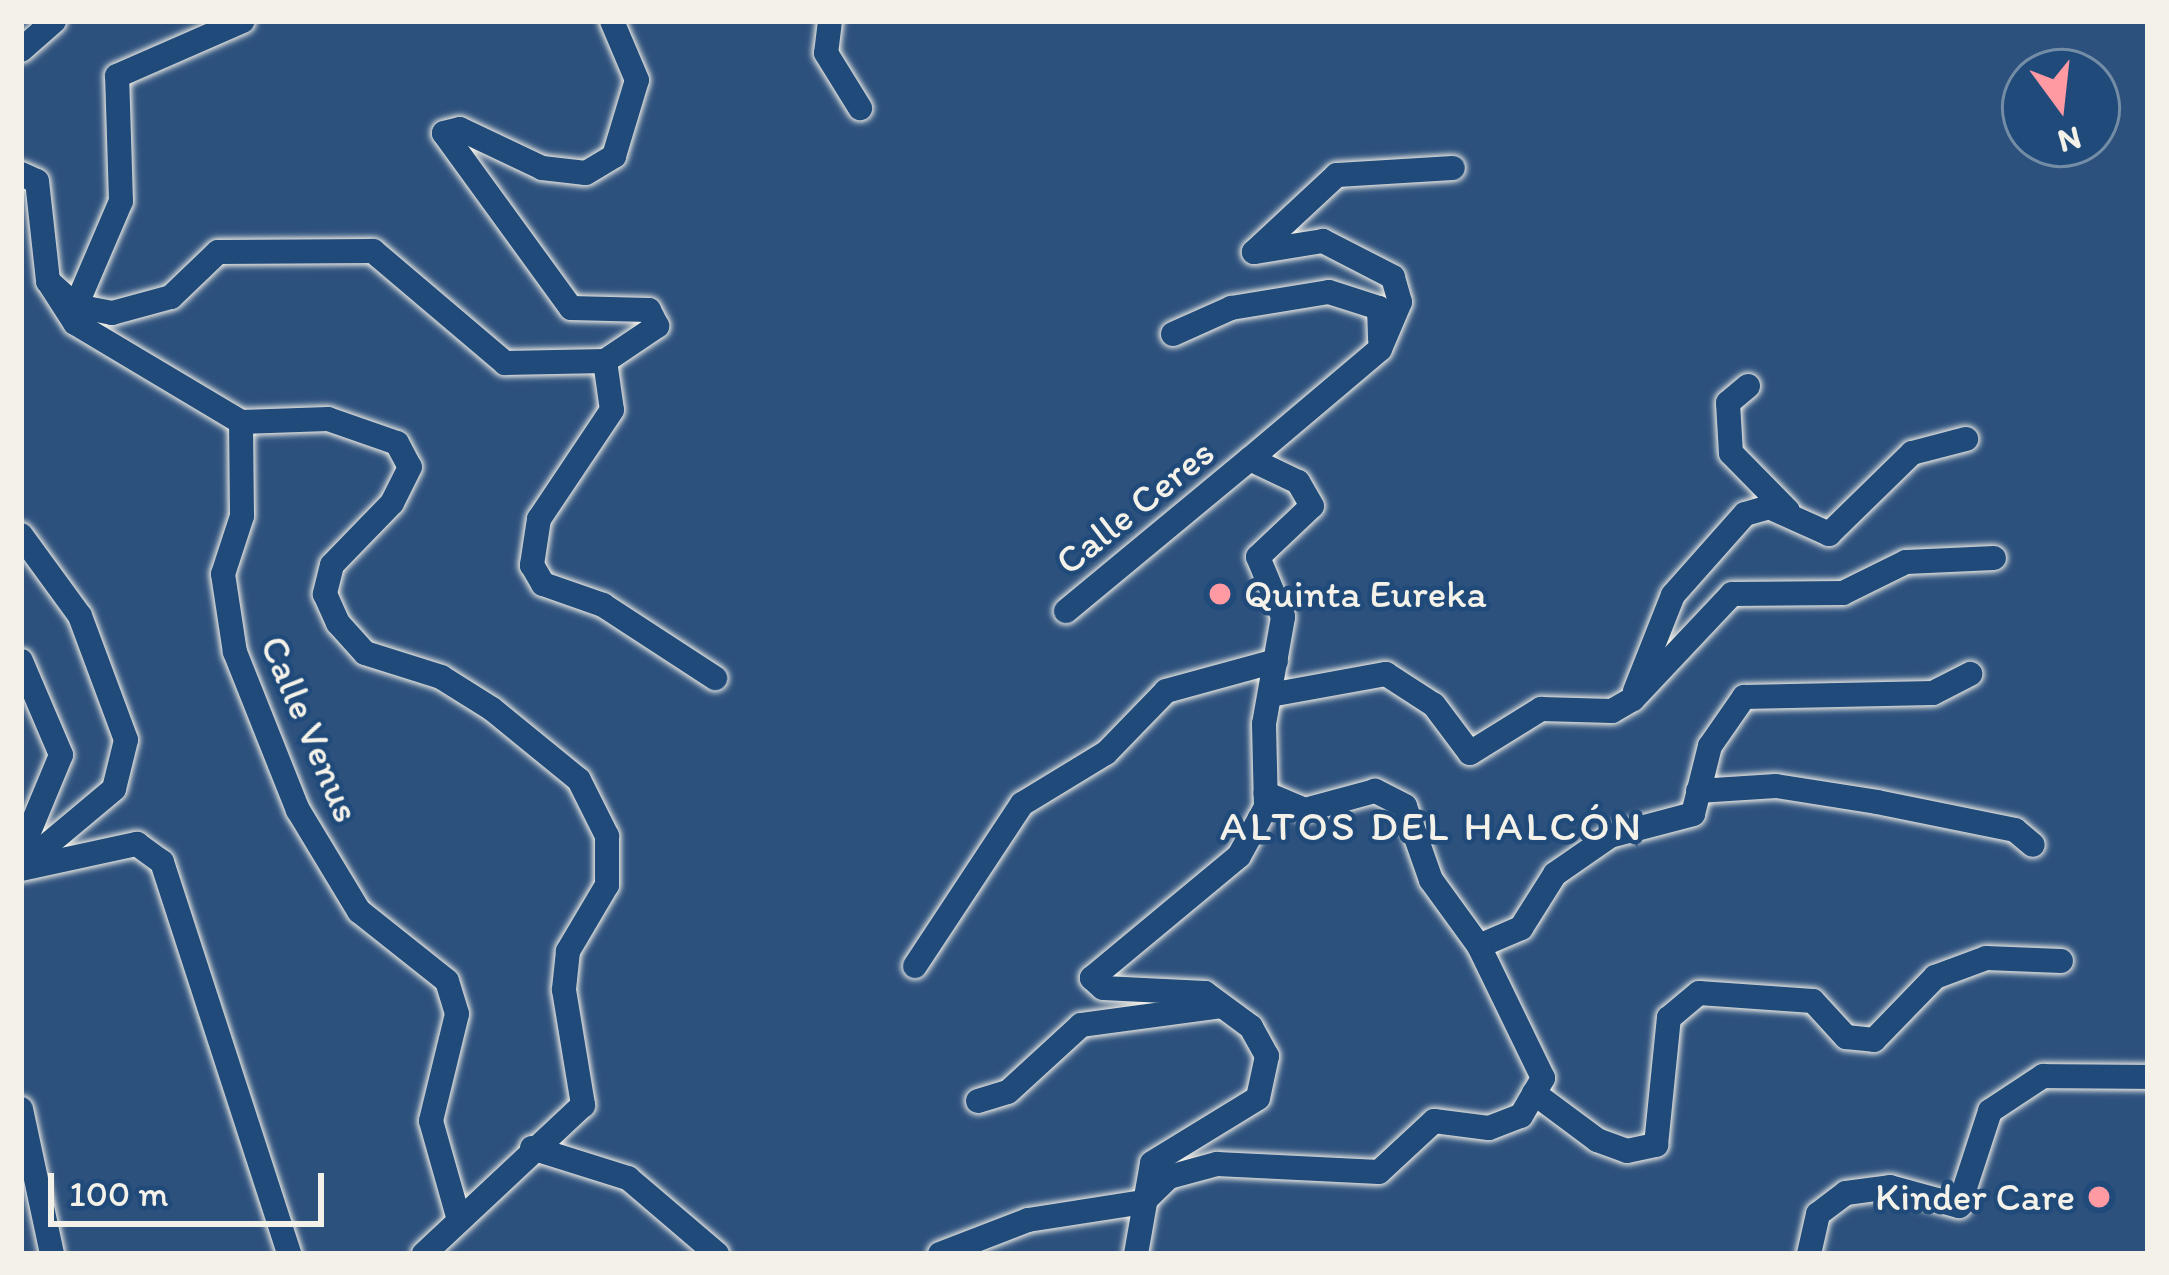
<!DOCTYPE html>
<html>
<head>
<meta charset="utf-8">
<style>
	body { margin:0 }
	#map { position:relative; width:2169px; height:1275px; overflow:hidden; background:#2d517d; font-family:Itim,sans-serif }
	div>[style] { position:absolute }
	.roads { filter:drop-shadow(0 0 3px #f4f1e8) drop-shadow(0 0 3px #f4f1e8) }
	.minor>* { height:24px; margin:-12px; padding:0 12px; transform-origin:12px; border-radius:12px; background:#1f4a7a }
	.dots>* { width:33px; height:33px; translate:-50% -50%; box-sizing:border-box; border:6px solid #1f4a7a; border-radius:50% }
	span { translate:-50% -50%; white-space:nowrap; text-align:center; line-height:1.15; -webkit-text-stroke:9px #1f4a7a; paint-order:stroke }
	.street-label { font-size:39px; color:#f4f1e8 }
	.poi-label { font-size:39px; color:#f4f1e8 }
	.left { translate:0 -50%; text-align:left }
	.right { translate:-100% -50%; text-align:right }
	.neighbourhood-label { font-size:42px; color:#f4f1e8; letter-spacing:3px }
	.frame { position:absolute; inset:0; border:24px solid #f4f1e8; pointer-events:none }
	.north { position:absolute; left:2001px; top:48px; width:120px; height:120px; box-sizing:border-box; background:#1f4a7a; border:3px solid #748da6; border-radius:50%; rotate:165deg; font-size:33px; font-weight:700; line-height:48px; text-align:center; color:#f4f1e8 }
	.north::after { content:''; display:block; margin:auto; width:42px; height:54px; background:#ff9aa2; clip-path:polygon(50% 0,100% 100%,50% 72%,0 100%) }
	.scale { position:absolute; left:48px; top:1173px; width:276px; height:54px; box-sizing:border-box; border:6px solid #f4f1e8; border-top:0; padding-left:15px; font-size:36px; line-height:42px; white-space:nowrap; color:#f4f1e8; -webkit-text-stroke:9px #1f4a7a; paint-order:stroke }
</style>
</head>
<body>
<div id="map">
	<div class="roads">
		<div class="minor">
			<i style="left:830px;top:21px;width:32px;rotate:97deg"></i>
			<i style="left:826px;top:53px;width:65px;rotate:58.3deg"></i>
			<i style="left:21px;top:50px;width:44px;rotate:-41.3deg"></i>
			<i style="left:21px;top:174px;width:17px;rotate:24deg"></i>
			<i style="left:37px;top:181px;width:101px;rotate:83.7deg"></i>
			<i style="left:48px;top:281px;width:38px;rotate:42deg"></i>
			<i style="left:76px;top:306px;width:37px;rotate:11deg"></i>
			<i style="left:112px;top:313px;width:61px;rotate:-15.2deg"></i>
			<i style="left:171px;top:297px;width:65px;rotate:-43.8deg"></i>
			<i style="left:218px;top:252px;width:155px;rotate:-0.4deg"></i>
			<i style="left:373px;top:251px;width:173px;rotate:40.3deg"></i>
			<i style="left:505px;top:363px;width:100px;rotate:-1.1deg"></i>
			<i style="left:605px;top:361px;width:63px;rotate:-33.9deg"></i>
			<i style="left:657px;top:326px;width:18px;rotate:-117deg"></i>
			<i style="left:649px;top:310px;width:78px;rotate:-178.5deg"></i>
			<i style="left:571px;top:308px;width:216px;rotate:-126deg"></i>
			<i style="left:444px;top:133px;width:16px;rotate:-14deg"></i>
			<i style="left:460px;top:129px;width:91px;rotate:25.4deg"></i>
			<i style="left:542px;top:168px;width:44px;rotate:6.5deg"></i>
			<i style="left:586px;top:173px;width:33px;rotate:-31deg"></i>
			<i style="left:614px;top:156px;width:79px;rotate:-73.2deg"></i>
			<i style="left:637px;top:80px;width:64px;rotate:-113deg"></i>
			<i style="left:48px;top:281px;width:50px;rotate:57.3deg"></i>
			<i style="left:75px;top:323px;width:193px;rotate:30.8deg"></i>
			<i style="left:241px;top:422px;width:87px;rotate:-2deg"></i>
			<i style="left:328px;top:419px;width:73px;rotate:19.2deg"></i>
			<i style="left:397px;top:443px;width:27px;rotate:62deg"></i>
			<i style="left:410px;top:467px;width:40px;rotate:116.6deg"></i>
			<i style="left:392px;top:503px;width:86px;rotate:134.1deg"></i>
			<i style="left:332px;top:565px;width:30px;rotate:104deg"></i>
			<i style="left:325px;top:594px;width:32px;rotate:66deg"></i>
			<i style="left:338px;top:623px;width:40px;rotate:48deg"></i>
			<i style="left:365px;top:653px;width:80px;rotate:17.5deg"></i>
			<i style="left:441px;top:677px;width:60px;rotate:32.1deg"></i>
			<i style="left:492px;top:709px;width:112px;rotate:39.2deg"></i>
			<i style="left:579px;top:780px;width:63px;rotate:63.4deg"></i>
			<i style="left:607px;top:836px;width:49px;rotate:90deg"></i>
			<i style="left:607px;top:885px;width:77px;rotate:120.6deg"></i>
			<i style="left:568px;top:951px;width:39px;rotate:96deg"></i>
			<i style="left:564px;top:990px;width:117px;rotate:80.6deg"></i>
			<i style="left:583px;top:1105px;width:218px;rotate:136.9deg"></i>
			<i style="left:76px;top:306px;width:114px;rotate:-66.8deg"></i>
			<i style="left:121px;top:201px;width:125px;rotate:-91.8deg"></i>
			<i style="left:117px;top:76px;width:137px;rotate:-23.6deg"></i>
			<i style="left:1173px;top:334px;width:64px;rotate:-24.1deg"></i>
			<i style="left:1231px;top:308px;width:99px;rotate:-9.3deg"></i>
			<i style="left:1329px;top:292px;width:52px;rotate:17.7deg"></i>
			<i style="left:1379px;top:308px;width:32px;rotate:88deg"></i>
			<i style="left:605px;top:361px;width:49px;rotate:81.9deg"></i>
			<i style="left:612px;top:410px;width:131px;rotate:123.8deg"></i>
			<i style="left:539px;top:519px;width:47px;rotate:98.7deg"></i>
			<i style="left:532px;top:565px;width:22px;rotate:60deg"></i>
			<i style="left:543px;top:584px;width:64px;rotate:19.3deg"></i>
			<i style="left:603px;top:605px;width:134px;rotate:33.1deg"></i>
			<i style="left:1748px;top:386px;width:26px;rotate:140deg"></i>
			<i style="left:1728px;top:403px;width:50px;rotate:86.6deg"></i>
			<i style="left:1731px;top:453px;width:81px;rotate:45.5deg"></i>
			<i style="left:241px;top:422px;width:94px;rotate:89.4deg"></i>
			<i style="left:242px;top:516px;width:61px;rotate:108.1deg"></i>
			<i style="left:223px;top:574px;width:79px;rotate:81.3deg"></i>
			<i style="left:235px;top:652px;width:170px;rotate:68.3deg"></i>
			<i style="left:298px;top:810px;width:118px;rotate:58.9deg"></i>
			<i style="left:359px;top:911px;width:112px;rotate:38.5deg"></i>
			<i style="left:447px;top:981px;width:34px;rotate:73deg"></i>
			<i style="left:457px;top:1014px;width:110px;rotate:103.7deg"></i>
			<i style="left:431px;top:1121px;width:103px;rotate:74.2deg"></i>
			<i style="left:21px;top:535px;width:100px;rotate:53.9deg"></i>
			<i style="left:80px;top:616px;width:132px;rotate:69.6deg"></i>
			<i style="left:126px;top:740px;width:50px;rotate:103.8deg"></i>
			<i style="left:114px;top:789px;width:112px;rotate:140.1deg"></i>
			<i style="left:1066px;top:611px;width:239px;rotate:-39.6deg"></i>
			<i style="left:21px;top:661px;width:102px;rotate:66.9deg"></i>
			<i style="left:61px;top:755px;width:104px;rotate:112.6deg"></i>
			<i style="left:1635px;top:691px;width:103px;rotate:-68.4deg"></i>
			<i style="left:1673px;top:595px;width:108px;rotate:-48.4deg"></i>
			<i style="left:1745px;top:514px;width:25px;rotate:-16deg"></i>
			<i style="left:1769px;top:507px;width:66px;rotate:24.2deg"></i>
			<i style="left:1829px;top:534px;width:116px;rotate:-44.3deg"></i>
			<i style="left:1912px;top:453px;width:56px;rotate:-14.5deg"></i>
			<i style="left:1270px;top:695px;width:118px;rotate:-10.3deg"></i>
			<i style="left:1386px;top:674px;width:57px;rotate:32.9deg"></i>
			<i style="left:1434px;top:705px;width:60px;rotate:53.1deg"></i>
			<i style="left:1470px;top:753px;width:84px;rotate:-31.8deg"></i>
			<i style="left:1541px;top:709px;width:71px;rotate:1.6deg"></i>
			<i style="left:1612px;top:711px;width:24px;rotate:-30deg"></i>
			<i style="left:1633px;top:699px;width:144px;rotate:-46.7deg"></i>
			<i style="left:1732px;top:594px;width:111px;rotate:-0.5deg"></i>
			<i style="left:1843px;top:593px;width:70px;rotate:-26.2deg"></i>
			<i style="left:1906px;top:562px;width:88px;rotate:-2.6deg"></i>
			<i style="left:1698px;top:791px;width:78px;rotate:-3.7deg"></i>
			<i style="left:1776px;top:786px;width:102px;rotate:9deg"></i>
			<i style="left:1877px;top:802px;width:141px;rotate:11.5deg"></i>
			<i style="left:2015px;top:830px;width:23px;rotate:40deg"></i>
			<i style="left:21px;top:869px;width:119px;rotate:-12.2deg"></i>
			<i style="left:137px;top:844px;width:31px;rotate:36deg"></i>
			<i style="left:162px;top:862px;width:412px;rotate:72deg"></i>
			<i style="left:1479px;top:946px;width:46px;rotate:-23.2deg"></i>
			<i style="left:1521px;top:928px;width:64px;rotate:-57.8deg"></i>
			<i style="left:1555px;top:874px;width:67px;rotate:-34.6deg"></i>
			<i style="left:1610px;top:836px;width:86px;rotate:-14.8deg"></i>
			<i style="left:1693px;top:814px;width:70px;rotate:-76deg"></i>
			<i style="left:1710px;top:746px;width:60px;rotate:-55.2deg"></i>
			<i style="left:1744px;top:697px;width:189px;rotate:-1.2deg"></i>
			<i style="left:1933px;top:693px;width:42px;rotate:-27.2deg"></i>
			<i style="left:915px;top:966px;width:194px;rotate:-56.6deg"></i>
			<i style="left:1022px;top:804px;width:98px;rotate:-31.3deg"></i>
			<i style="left:1106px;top:753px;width:86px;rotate:-45.9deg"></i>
			<i style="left:1166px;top:691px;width:114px;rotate:-15.3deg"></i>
			<i style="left:1534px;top:1093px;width:79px;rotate:36.7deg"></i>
			<i style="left:1597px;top:1140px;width:32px;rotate:20deg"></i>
			<i style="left:1627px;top:1151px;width:30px;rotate:-12deg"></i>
			<i style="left:1656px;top:1145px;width:128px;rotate:-84.2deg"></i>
			<i style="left:1669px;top:1018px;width:39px;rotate:-40deg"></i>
			<i style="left:1699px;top:993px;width:114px;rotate:4deg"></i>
			<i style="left:1813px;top:1001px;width:49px;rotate:47.5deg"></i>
			<i style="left:1846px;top:1037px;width:28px;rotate:6deg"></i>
			<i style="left:1874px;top:1040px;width:88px;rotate:-45.9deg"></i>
			<i style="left:1935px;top:977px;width:54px;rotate:-20.4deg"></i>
			<i style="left:1986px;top:958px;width:75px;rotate:2.3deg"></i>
			<i style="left:978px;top:1101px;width:31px;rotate:-17deg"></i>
			<i style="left:1008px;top:1092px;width:99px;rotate:-42.5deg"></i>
			<i style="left:1081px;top:1025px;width:141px;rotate:-7.7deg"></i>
			<i style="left:21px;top:1109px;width:148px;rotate:77.9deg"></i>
			<i style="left:532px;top:1148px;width:101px;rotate:17.4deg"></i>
			<i style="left:628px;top:1178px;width:117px;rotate:40.5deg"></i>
			<i style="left:940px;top:1254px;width:94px;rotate:-21.1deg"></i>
			<i style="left:1028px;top:1220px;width:116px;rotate:-8.9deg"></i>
			<i style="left:1143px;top:1202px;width:36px;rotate:-44deg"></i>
			<i style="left:1169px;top:1177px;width:50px;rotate:-15.2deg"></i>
			<i style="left:1217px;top:1164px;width:162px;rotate:2.8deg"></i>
			<i style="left:1379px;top:1172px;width:75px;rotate:-42.8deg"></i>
			<i style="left:1434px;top:1121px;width:55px;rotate:7.3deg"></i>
			<i style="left:1489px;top:1128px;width:34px;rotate:-21deg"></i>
			<i style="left:1521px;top:1116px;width:44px;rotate:-59.9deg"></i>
			<i style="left:1543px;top:1078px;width:147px;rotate:-115.9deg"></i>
			<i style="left:1479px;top:946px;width:82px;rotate:-126deg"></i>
			<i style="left:1431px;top:880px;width:78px;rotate:-109.4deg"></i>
			<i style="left:1405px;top:806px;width:34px;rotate:-153deg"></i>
			<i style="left:1375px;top:791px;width:73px;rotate:164.8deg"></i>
			<i style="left:1305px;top:810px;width:43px;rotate:-157deg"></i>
			<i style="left:1136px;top:1254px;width:92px;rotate:-80deg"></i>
			<i style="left:1152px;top:1163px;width:124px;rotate:-31.5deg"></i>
			<i style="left:1258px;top:1098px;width:43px;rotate:-77.9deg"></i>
			<i style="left:1267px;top:1056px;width:33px;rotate:-119deg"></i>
			<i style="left:1251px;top:1027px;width:57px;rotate:-143.5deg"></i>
			<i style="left:1205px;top:993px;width:102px;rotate:-177.2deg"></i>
			<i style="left:1103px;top:988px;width:15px;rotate:-138deg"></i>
			<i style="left:1092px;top:978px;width:191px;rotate:-39.7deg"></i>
			<i style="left:1239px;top:856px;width:56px;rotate:-61.1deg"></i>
			<i style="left:1266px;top:807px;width:83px;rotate:-91.4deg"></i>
			<i style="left:1264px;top:724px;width:109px;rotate:-79.9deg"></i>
			<i style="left:1283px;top:617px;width:65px;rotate:-112.6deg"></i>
			<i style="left:1258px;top:557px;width:74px;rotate:-43.4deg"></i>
			<i style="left:1312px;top:506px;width:28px;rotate:-120deg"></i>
			<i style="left:1298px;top:482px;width:53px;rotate:-154.4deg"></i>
			<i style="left:1250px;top:459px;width:170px;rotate:-40.2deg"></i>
			<i style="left:1380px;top:349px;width:51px;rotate:-66.9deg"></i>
			<i style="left:1400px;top:302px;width:26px;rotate:-106deg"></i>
			<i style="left:1393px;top:277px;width:79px;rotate:-152.8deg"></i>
			<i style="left:1323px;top:241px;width:70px;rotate:170.9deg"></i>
			<i style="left:1254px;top:252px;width:113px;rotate:-42.9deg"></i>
			<i style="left:1337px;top:175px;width:116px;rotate:-3.5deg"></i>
			<i style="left:1809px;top:1254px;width:41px;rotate:-77.3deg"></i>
			<i style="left:1818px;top:1214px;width:35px;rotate:-37deg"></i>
			<i style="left:1846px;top:1193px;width:44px;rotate:-7.8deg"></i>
			<i style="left:1890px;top:1187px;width:72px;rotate:15.4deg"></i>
			<i style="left:1959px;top:1206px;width:100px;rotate:-71.9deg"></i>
			<i style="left:1990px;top:1111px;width:64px;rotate:-33.4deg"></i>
			<i style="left:2043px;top:1076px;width:105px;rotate:0.5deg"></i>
		</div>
	</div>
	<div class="dots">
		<i style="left:1220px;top:594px;background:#ff9aa2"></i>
		<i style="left:2099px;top:1197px;background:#ff9aa2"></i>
	</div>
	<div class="street-label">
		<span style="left:1135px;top:507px;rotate:-39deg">Calle Ceres</span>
		<span style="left:310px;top:729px;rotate:67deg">Calle Venus</span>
	</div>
	<div class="poi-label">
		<span class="left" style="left:1244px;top:594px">Quinta Eureka</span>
		<span class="right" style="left:2075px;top:1197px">Kinder Care</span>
	</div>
	<div class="neighbourhood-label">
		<span style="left:1432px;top:826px">ALTOS DEL HALCÓN</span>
	</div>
	<div class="frame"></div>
	<div class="north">N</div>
	<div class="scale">100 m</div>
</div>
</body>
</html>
